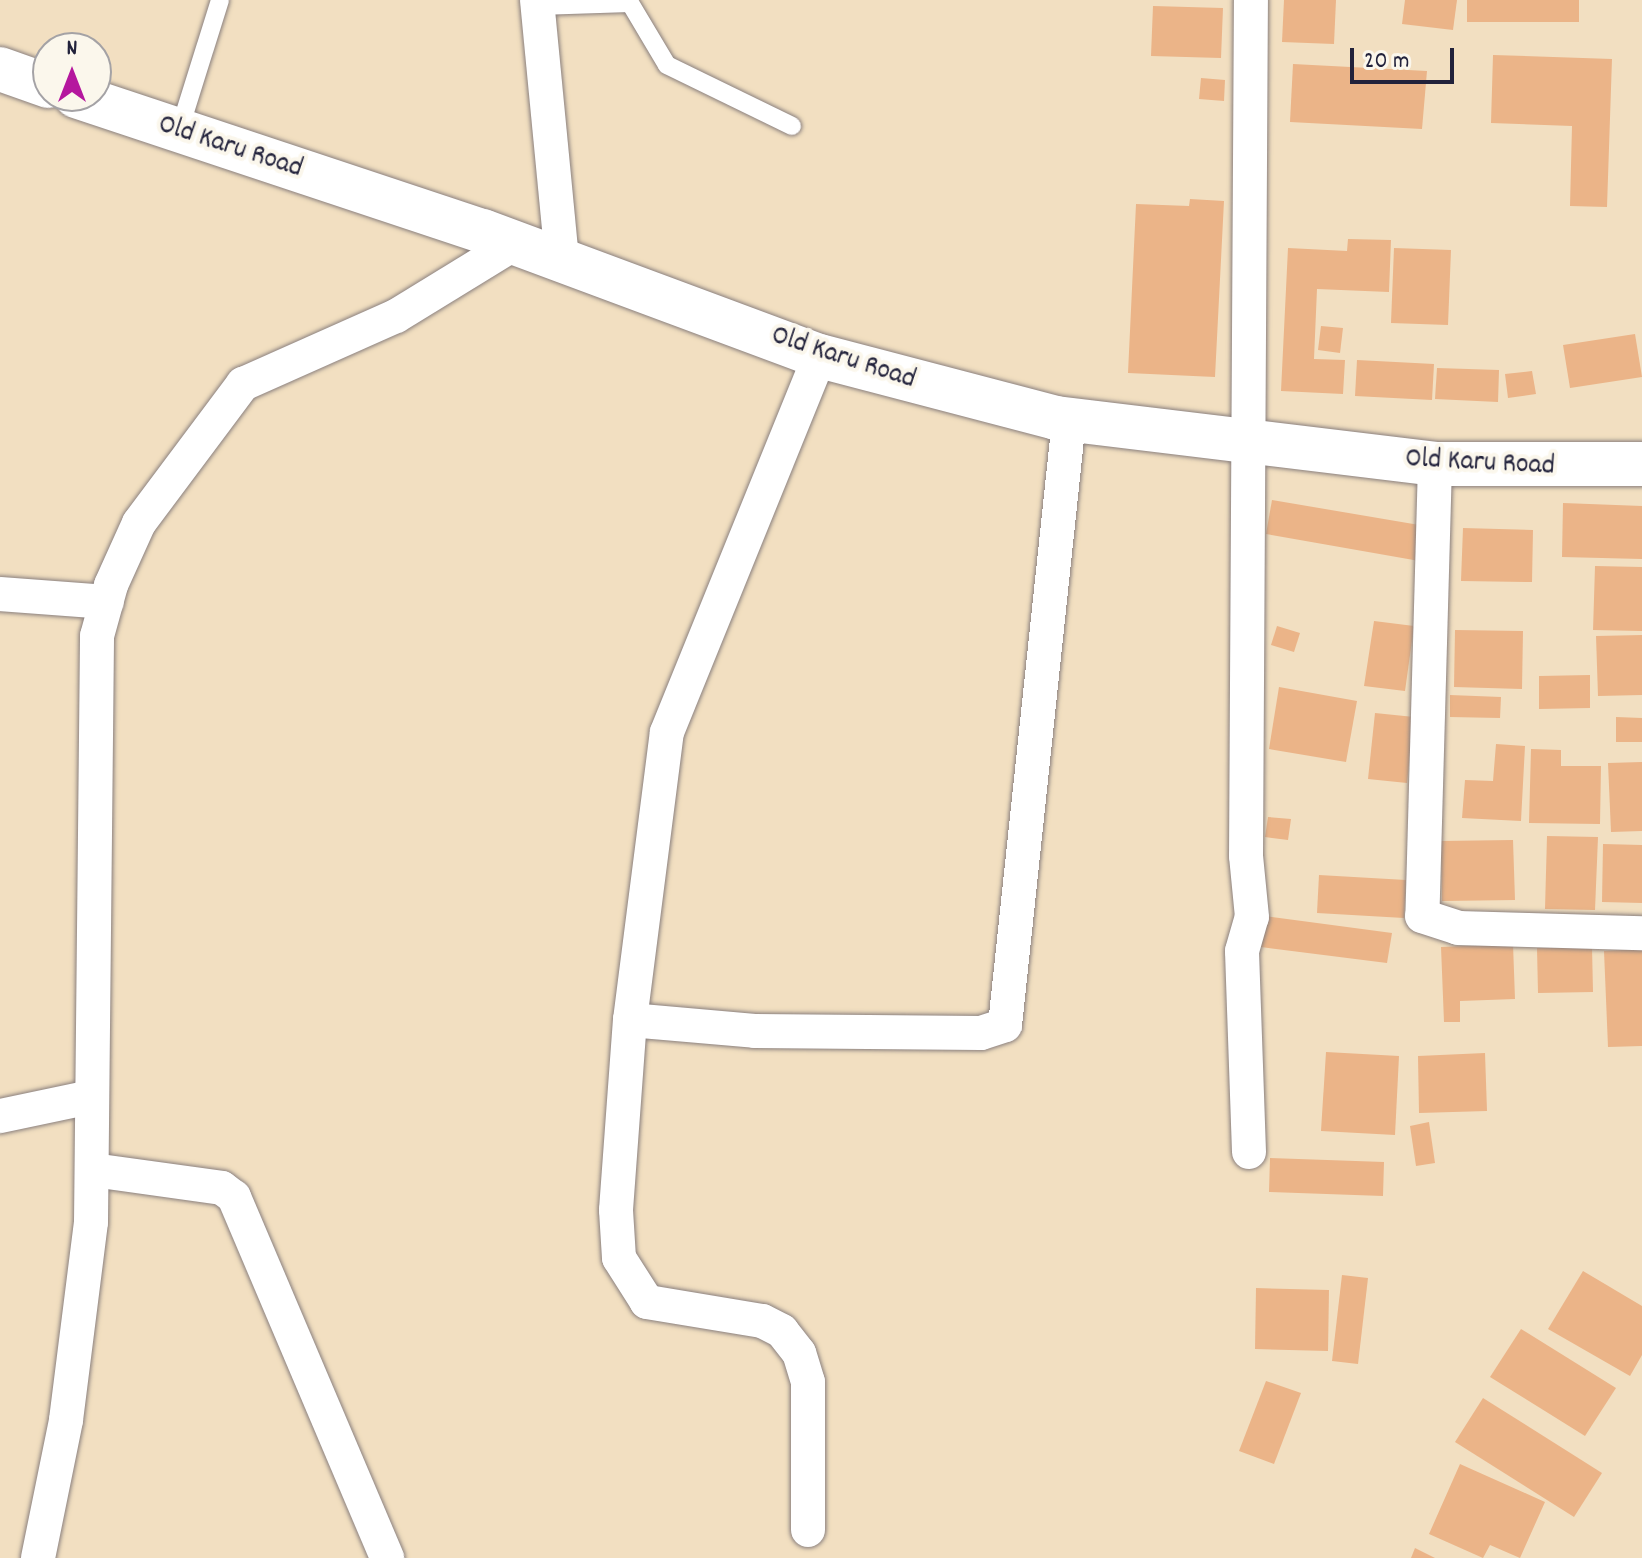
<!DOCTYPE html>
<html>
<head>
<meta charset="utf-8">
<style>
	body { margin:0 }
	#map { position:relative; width:1642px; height:1558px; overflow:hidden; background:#f2dfc1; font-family:Dekko,sans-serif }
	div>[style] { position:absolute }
	.building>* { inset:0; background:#ebb488 }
	.roads { filter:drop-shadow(0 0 2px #8a807e) drop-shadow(0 0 2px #8a807e) }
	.service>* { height:18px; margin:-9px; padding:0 9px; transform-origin:9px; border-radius:9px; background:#fff }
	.minor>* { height:34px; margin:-17px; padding:0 17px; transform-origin:17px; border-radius:17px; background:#fff }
	.primary>* { height:44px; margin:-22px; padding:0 22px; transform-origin:22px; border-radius:22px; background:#fff }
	span { translate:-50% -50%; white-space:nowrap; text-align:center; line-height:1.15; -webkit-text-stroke:8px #fbf7ec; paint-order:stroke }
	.street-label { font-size:28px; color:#22223b }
	.north { position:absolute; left:32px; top:32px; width:80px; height:80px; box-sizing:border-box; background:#fbf7ec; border:2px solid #a4a2a5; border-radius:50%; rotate:0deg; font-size:22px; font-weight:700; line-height:32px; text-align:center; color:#22223b }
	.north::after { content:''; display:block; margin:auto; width:28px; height:36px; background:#b5179e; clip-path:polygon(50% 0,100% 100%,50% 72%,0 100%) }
	.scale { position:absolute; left:1350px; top:48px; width:104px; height:36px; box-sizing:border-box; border:4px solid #22223b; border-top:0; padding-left:10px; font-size:24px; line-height:28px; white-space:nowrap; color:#22223b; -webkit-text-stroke:6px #fbf7ec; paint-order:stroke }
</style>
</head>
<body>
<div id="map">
	<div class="building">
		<i style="clip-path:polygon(1284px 0,1336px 0,1334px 44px,1282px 42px)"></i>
		<i style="clip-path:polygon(1405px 0,1457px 0,1453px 30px,1402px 24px)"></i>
		<i style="clip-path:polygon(1467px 0,1579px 0,1579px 22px,1467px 22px)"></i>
		<i style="clip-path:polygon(1153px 6px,1223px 8px,1221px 58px,1151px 56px)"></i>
		<i style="clip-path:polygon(1493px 55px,1612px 59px,1607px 207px,1570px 206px,1572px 126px,1491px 123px)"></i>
		<i style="clip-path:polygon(1293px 64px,1427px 71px,1422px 129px,1290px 122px)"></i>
		<i style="clip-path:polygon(1201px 78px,1225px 80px,1224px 101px,1199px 99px)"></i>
		<i style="clip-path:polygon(1190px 199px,1224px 201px,1215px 377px,1128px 373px,1136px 204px,1189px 206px)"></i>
		<i style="clip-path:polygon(1348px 239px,1391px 240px,1389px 292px,1317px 289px,1314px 359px,1345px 360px,1343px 394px,1281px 391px,1288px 248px,1347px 251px)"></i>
		<i style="clip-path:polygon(1394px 248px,1451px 250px,1448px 325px,1391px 323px)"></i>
		<i style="clip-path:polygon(1321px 326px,1343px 328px,1340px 353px,1318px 350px)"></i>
		<i style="clip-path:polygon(1635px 334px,1642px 377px,1570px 388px,1563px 345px)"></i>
		<i style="clip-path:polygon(1357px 360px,1434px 364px,1432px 400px,1355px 396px)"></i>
		<i style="clip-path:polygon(1437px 368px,1499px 370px,1498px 402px,1435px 399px)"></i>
		<i style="clip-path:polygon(1532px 371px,1536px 394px,1508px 398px,1505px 374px)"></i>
		<i style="clip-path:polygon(1272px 500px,1431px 527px,1425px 562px,1266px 534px)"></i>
		<i style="clip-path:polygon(1563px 503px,1642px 506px,1642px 559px,1562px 557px)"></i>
		<i style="clip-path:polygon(1463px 528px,1533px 530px,1532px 582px,1461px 581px)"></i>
		<i style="clip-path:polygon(1595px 566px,1642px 567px,1642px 631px,1593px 630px)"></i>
		<i style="clip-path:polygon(1374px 621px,1414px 626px,1405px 691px,1364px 686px)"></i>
		<i style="clip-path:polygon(1277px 626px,1300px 633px,1294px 652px,1271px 645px)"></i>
		<i style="clip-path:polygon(1455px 630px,1523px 631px,1522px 689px,1454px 687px)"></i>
		<i style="clip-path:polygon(1642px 635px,1642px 695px,1598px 696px,1596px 636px)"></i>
		<i style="clip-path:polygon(1590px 675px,1590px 708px,1539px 709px,1539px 676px)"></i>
		<i style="clip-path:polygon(1279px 687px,1357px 701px,1346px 762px,1269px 749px)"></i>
		<i style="clip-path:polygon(1450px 695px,1501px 697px,1500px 718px,1450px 717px)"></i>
		<i style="clip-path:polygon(1375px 713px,1414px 717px,1407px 783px,1368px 779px)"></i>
		<i style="clip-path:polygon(1616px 717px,1642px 718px,1642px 742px,1616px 742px)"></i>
		<i style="clip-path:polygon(1496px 744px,1525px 746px,1521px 821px,1462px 818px,1465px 780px,1493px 781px)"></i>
		<i style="clip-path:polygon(1531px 749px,1561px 750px,1561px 766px,1601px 766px,1600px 824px,1529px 823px)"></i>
		<i style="clip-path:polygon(1642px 762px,1642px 831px,1611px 832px,1608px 763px)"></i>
		<i style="clip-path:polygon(1268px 817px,1291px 819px,1288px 840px,1265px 837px)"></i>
		<i style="clip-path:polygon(1547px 836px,1598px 837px,1595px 910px,1545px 909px)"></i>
		<i style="clip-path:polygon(1513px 840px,1515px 900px,1442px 901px,1441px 841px)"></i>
		<i style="clip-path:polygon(1603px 844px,1642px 845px,1642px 903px,1602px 902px)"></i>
		<i style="clip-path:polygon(1319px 875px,1406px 880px,1404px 918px,1317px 913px)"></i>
		<i style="clip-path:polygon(1265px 916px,1392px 933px,1387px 963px,1261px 947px)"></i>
		<i style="clip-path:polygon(1513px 944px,1515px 999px,1460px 1001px,1460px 1022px,1444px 1022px,1441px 947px)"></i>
		<i style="clip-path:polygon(1592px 947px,1593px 992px,1538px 993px,1537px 948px)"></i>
		<i style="clip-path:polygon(1642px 949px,1642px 1046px,1608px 1047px,1604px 951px)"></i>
		<i style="clip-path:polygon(1326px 1052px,1399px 1056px,1395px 1135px,1321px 1131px)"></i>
		<i style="clip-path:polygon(1485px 1053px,1487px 1111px,1419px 1113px,1418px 1056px)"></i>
		<i style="clip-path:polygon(1429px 1122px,1435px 1163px,1416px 1166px,1410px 1126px)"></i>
		<i style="clip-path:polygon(1270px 1158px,1384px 1162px,1383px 1196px,1269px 1192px)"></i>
		<i style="clip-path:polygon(1583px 1271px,1642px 1306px,1642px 1355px,1630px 1376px,1548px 1329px)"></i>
		<i style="clip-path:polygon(1342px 1275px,1368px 1278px,1358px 1364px,1332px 1361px)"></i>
		<i style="clip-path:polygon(1256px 1288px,1329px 1290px,1328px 1351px,1255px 1349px)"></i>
		<i style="clip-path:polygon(1521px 1329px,1616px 1388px,1585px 1436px,1490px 1377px)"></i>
		<i style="clip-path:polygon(1266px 1381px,1301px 1393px,1274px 1464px,1239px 1451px)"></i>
		<i style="clip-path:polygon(1483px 1398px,1602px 1473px,1574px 1517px,1455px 1442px)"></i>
		<i style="clip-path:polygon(1460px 1464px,1545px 1502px,1520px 1558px,1490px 1545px,1483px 1558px,1429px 1534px)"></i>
		<i style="clip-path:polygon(1415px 1548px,1435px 1558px,1411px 1558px)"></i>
	</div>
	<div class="roads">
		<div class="service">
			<i style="left:538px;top:6px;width:92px;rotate:-1.9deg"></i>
			<i style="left:630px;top:3px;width:72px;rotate:59.2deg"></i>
			<i style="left:667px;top:65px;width:139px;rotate:26deg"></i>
			<i style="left:179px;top:131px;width:137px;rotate:-72.6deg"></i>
		</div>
		<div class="minor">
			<i style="left:537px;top:0;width:261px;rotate:84.5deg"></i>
			<i style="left:1435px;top:464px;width:452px;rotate:91.6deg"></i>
			<i style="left:1422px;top:916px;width:38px;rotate:18deg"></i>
			<i style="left:1458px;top:928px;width:184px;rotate:1.6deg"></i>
			<i style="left:0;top:594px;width:107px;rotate:4.3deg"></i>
			<i style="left:630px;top:1020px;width:125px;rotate:5deg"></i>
			<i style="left:755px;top:1031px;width:226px;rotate:0.5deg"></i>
			<i style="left:981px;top:1033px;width:25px;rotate:-18deg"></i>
			<i style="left:1005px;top:1025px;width:608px;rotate:-83.96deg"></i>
			<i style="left:0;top:1116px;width:92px;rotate:-11.9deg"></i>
			<i style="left:1249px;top:1152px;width:201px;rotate:-92deg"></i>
			<i style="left:1242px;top:951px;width:35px;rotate:-74deg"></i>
			<i style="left:1252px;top:917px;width:61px;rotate:-95.6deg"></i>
			<i style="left:1246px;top:856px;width:856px;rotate:-89.67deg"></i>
			<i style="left:93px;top:1170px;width:130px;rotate:7.9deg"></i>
			<i style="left:222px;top:1188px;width:15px;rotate:37deg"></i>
			<i style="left:234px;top:1197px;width:392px;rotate:67deg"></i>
			<i style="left:808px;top:1530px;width:148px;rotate:-90deg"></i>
			<i style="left:808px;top:1382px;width:30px;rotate:-107deg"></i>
			<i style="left:799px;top:1353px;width:28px;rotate:-128deg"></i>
			<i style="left:782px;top:1331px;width:22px;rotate:-153deg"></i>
			<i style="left:762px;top:1321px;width:117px;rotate:-170.6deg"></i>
			<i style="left:647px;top:1302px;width:52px;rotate:-122.5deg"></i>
			<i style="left:619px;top:1258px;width:48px;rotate:-93.6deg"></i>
			<i style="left:616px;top:1210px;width:191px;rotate:-85.8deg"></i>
			<i style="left:630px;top:1020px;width:290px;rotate:-82.7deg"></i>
			<i style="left:667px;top:732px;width:406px;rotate:-67.9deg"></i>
			<i style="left:38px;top:1558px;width:141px;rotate:-78.5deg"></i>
			<i style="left:66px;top:1420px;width:200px;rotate:-82.8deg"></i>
			<i style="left:91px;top:1222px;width:586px;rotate:-89.41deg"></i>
			<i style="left:97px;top:636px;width:53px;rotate:-74.6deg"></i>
			<i style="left:111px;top:585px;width:68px;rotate:-65.7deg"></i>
			<i style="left:139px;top:523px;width:174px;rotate:-53.2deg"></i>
			<i style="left:243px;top:384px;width:167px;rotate:-24deg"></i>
			<i style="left:396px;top:316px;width:140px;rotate:-31.5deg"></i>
		</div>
		<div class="primary">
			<i style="left:0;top:69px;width:51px;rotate:19.5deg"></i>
			<i style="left:76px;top:96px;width:429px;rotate:18.4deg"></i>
			<i style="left:483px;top:231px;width:359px;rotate:20.4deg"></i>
			<i style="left:820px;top:356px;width:244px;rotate:14.7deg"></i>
			<i style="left:1056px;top:418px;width:382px;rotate:6.9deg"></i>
			<i style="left:1435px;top:464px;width:207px"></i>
		</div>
	</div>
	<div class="street-label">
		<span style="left:230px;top:148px;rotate:18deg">Old Karu Road</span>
		<span style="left:843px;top:359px;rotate:18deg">Old Karu Road</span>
		<span style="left:1480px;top:464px;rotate:3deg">Old Karu Road</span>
	</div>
	<div class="north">N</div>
	<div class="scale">20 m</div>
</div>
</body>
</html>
